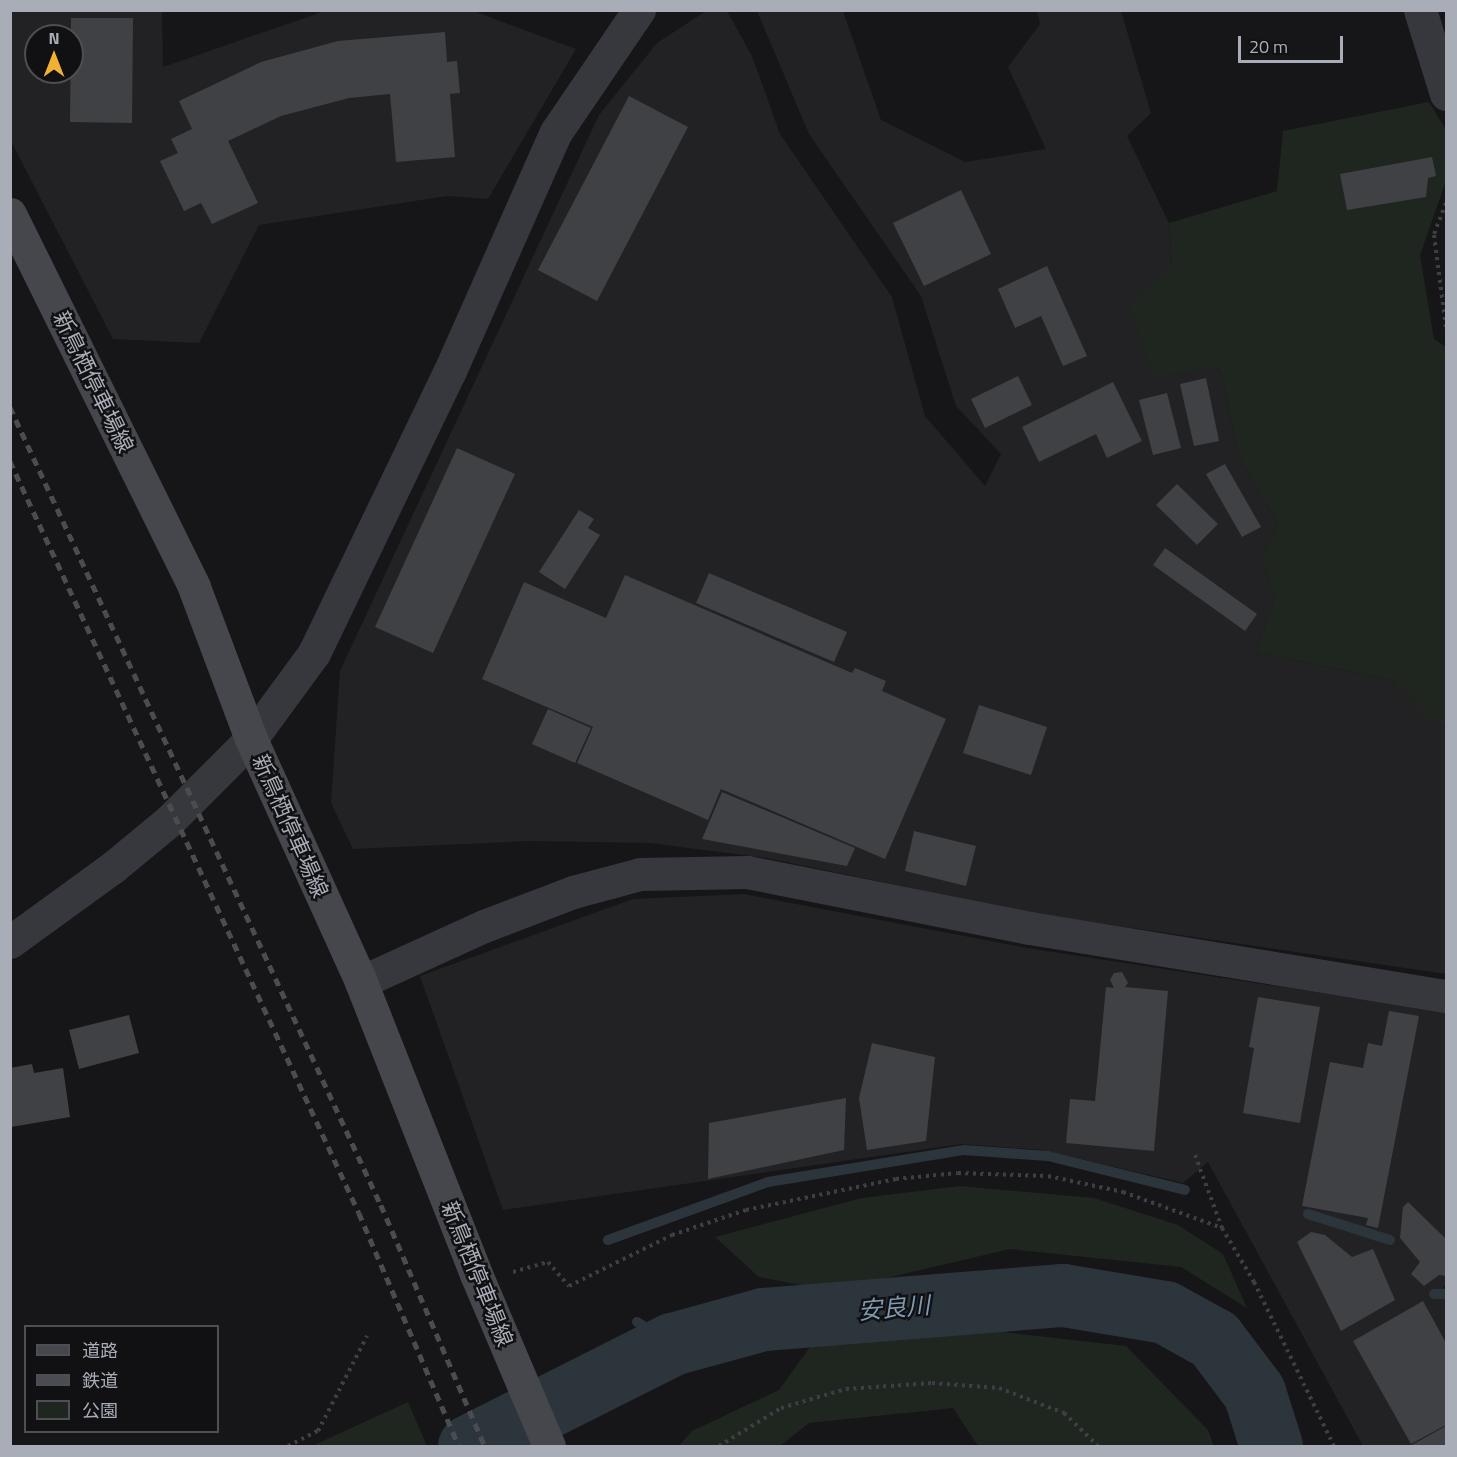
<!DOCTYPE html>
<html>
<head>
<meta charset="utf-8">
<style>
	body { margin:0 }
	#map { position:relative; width:1457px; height:1457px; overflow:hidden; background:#161618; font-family:"Titillium Web","Noto Sans JP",sans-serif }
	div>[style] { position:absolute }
	.built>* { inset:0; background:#222225 }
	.green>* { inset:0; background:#1e261f }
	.stream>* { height:10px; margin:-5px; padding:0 5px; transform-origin:5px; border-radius:5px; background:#2c353c }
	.river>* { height:63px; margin:-31.5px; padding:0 31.5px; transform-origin:31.5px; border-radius:31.5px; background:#2c353c }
	.building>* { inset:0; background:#404145 }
	.path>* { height:4px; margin-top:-2px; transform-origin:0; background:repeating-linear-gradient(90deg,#3d3f44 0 3px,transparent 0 7.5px) }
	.minor>* { height:33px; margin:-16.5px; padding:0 16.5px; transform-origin:16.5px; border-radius:16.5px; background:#37383d }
	.tertiary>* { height:33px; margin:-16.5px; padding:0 16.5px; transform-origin:16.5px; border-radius:16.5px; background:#37383d }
	.secondary>* { height:33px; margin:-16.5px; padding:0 16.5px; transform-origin:16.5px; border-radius:16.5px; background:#45474d }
	.rail>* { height:4.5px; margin-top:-2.25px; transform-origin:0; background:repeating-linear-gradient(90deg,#4a4c52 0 8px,transparent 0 14px) }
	span { translate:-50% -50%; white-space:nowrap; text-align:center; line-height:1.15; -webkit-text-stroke:5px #111113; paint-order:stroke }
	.street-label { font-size:22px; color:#a8adb8 }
	.water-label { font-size:24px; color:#7f9bb3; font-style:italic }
	.frame { position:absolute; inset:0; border:12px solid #a8adb8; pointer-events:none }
	.legend { position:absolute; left:24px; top:1325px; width:195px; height:108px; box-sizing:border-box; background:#111113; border:2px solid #4d4f55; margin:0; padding:8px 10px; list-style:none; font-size:18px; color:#a8adb8 }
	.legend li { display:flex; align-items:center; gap:12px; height:30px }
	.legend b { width:30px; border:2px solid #4d4f55 }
	.north { position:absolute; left:24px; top:24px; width:60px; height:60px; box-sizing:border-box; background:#111113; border:2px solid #4d4f55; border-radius:50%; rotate:0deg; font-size:16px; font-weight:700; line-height:24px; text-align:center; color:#a8adb8 }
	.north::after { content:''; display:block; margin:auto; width:21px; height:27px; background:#f2b134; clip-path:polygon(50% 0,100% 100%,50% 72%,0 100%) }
	.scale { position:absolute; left:1238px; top:36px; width:105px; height:27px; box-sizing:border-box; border:3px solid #a8adb8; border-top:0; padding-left:8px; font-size:18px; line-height:21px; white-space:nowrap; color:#a8adb8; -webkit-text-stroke:4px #111113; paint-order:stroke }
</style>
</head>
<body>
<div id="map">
	<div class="built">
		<i style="clip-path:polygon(evenodd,328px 10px,473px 11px,576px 49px,488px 199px,447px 196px,259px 225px,199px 343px,113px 339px,11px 141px,11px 11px,162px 11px,163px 67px,328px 10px,36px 36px,72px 36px,72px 72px,36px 72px,36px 36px)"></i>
		<i style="clip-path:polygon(706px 11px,727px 11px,752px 56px,780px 134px,892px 297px,925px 416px,985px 486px,1001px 454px,956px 406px,921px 296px,809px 134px,757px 11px,843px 11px,881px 120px,965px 162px,1046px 149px,1008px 67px,1040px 24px,1037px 11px,1121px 11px,1151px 113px,1127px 136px,1169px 223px,1172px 263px,1130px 303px,1153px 375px,1220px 368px,1239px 457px,1278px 524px,1261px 556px,1275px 597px,1256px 652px,1391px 680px,1432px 720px,1446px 728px,1446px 974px,1031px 913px,766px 858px,650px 843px,530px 841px,353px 849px,331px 803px,340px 671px,599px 115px,657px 43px)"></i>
		<i style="clip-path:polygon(744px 894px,1027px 948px,1446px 1012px,1446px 1286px,1443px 1286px,1446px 1295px,1446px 1446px,1363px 1446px,1208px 1162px,1183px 1183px,1043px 1150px,961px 1144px,503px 1210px,420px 976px,633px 899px)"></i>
	</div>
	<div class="green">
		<i style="clip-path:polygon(1429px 102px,1446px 130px,1446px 181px,1420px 255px,1434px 339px,1446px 347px,1446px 728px,1432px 721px,1391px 680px,1256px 652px,1275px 597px,1261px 556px,1278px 524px,1239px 457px,1220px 368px,1153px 376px,1129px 303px,1172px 263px,1169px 223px,1277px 191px,1283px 131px)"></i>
		<i style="clip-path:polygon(960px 1186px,1094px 1198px,1178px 1225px,1223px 1254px,1247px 1308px,1181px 1267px,1010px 1249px,831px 1291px,759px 1277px,715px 1237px,862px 1198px)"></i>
		<i style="clip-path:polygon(986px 1330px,1126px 1346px,1208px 1430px,1214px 1446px,978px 1446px,953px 1408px,809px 1423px,780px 1446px,679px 1446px,692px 1431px,779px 1390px,810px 1347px)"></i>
		<i style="clip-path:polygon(408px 1402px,427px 1446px,312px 1446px)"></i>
	</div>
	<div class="stream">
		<i style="left:1308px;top:1214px;width:86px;rotate:17.6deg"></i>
		<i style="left:608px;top:1240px;width:170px;rotate:-19.9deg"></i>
		<i style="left:768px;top:1182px;width:199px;rotate:-9.3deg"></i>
		<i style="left:964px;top:1150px;width:84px;rotate:4.1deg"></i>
		<i style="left:1048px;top:1156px;width:141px;rotate:13.9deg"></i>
		<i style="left:1434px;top:1294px;width:12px"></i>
		<i style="left:637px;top:1322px;width:41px;rotate:32.2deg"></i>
	</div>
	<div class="river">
		<i style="left:469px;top:1446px;width:227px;rotate:-26.7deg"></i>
		<i style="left:672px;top:1344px;width:94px;rotate:-15.4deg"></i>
		<i style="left:763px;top:1319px;width:301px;rotate:-4.6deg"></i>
		<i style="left:1063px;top:1295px;width:103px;rotate:9.5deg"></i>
		<i style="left:1165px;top:1312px;width:56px;rotate:28.9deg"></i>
		<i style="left:1214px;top:1339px;width:66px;rotate:53deg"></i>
		<i style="left:1254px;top:1392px;width:57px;rotate:72.5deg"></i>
	</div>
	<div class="building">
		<i style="clip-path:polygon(71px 18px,133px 18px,132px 123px,70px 122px)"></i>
		<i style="clip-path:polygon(445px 32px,447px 62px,457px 61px,460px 93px,450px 94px,455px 157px,396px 162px,390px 94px,349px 98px,281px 116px,228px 141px,258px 203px,212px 224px,201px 203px,184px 211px,160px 161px,178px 153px,171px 139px,192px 129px,179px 101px,261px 62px,338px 41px)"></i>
		<i style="clip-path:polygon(629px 96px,688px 127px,597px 301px,538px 270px)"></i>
		<i style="clip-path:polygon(1432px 157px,1436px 176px,1428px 178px,1426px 197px,1347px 210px,1340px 174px)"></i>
		<i style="clip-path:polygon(961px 190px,991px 254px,924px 286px,893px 223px)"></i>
		<i style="clip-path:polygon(1047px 266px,1087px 356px,1063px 366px,1041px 316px,1015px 328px,998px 289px)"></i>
		<i style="clip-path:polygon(1018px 376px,1032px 405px,985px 428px,971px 399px)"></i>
		<i style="clip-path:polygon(1206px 378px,1219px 441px,1194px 446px,1180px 384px)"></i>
		<i style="clip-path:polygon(1113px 382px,1142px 441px,1107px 458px,1096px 434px,1039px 462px,1022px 427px)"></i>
		<i style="clip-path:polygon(1167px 393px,1181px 448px,1153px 455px,1139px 400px)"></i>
		<i style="clip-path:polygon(457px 448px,515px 474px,433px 653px,375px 627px)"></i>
		<i style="clip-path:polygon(1225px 464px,1261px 527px,1242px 537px,1206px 474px)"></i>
		<i style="clip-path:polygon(1177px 484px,1218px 524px,1197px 545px,1156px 505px)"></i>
		<i style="clip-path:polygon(579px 510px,594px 519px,588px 528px,600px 535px,565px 589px,539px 572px)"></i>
		<i style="clip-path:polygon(1165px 548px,1257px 614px,1245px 631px,1153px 565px)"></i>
		<i style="clip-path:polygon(709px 573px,847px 632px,834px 662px,696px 603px)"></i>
		<i style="clip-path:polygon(625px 575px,852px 673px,855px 668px,886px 681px,882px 691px,946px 719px,885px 859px,721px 789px,708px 820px,577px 763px,593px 727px,482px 679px,524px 582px,606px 618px)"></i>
		<i style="clip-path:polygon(979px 705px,1047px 727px,1031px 775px,963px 753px)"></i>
		<i style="clip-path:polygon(548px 709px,591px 728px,575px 763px,532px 744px)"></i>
		<i style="clip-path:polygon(722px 792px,855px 848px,847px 866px,702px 839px)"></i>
		<i style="clip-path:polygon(914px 831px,976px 846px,966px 886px,905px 871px)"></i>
		<i style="clip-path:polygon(1122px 972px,1128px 983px,1125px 987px,1168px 991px,1154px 1151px,1066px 1143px,1070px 1099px,1095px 1101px,1106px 987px,1114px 988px,1110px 980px,1114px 973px)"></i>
		<i style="clip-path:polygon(1258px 997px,1320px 1007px,1300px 1123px,1243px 1113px,1254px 1048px,1249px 1047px)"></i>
		<i style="clip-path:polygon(1389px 1011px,1419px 1016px,1378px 1228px,1366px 1225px,1368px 1218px,1302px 1206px,1330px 1062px,1363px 1068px,1368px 1043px,1382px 1046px)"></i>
		<i style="clip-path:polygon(129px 1015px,139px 1053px,79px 1069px,69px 1030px)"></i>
		<i style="clip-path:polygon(872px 1043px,935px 1057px,926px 1141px,867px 1150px,859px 1098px)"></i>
		<i style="clip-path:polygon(32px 1064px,34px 1073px,63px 1068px,70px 1117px,11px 1127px,10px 1068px)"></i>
		<i style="clip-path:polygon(846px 1098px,844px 1150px,708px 1179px,709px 1123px)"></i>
		<i style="clip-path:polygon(1408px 1202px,1446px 1239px,1446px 1276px,1439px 1275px,1424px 1286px,1411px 1274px,1420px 1262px,1400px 1238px,1403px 1207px)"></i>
		<i style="clip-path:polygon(1311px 1232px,1325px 1235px,1352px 1257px,1373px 1249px,1395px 1300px,1341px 1331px,1297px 1242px)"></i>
		<i style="clip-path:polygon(1423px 1301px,1446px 1343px,1446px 1425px,1411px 1444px,1353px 1341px)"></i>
		<i style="clip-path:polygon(1446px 1426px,1446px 1446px,1410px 1446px)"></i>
	</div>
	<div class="path">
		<i style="left:1446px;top:203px;width:34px;rotate:111deg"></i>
		<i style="left:1434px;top:235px;width:93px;rotate:82.6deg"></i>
		<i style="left:1195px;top:1155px;width:78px;rotate:69.7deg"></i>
		<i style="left:1222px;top:1228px;width:63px;rotate:59.3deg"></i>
		<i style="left:1254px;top:1282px;width:182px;rotate:64deg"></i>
		<i style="left:513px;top:1272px;width:36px;rotate:-16deg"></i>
		<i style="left:548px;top:1262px;width:32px;rotate:49deg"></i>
		<i style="left:569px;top:1286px;width:115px;rotate:-26.3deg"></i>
		<i style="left:672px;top:1235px;width:78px;rotate:-18.7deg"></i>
		<i style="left:746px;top:1210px;width:153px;rotate:-11.7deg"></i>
		<i style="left:896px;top:1179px;width:62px;rotate:-5.5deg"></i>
		<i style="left:958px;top:1173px;width:90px;rotate:1.9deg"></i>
		<i style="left:1048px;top:1176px;width:77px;rotate:12deg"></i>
		<i style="left:1123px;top:1192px;width:105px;rotate:20deg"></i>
		<i style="left:288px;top:1446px;width:34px;rotate:-27deg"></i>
		<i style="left:318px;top:1431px;width:107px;rotate:-62.7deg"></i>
		<i style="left:719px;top:1446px;width:73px;rotate:-31.5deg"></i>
		<i style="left:781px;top:1408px;width:68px;rotate:-16.3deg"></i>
		<i style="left:846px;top:1389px;width:86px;rotate:-4deg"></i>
		<i style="left:932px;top:1383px;width:67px;rotate:4.3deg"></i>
		<i style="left:999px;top:1388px;width:70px;rotate:21deg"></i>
		<i style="left:1064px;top:1413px;width:47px;rotate:44.1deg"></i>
	</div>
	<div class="minor">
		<i style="left:1420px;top:10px;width:88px;rotate:72.8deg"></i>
		<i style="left:361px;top:982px;width:135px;rotate:-24.5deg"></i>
		<i style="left:484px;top:926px;width:95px;rotate:-20.9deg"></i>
		<i style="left:573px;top:892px;width:69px;rotate:-15deg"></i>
		<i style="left:640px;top:874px;width:107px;rotate:-1.1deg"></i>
		<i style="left:747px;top:872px;width:288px;rotate:11.2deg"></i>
		<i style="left:1030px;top:928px;width:422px;rotate:9.3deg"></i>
	</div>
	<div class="tertiary">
		<i style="left:10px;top:942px;width:126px;rotate:-36deg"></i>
		<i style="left:112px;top:868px;width:75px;rotate:-39.6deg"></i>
		<i style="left:170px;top:820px;width:115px;rotate:-45deg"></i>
		<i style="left:251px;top:739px;width:107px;rotate:-53.8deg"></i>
		<i style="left:314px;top:653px;width:311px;rotate:-64.3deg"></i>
		<i style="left:449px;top:373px;width:264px;rotate:-66.1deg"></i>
		<i style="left:556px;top:132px;width:148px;rotate:-55.8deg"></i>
	</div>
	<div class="secondary">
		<i style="left:10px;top:214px;width:416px;rotate:63.7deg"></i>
		<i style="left:194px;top:587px;width:162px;rotate:69.4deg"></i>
		<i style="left:251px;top:739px;width:267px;rotate:65.6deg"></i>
		<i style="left:361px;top:982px;width:314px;rotate:68.5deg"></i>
		<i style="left:476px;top:1274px;width:187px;rotate:67deg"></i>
	</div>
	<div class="rail">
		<i style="left:10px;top:407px;width:880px;rotate:65.07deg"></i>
		<i style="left:381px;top:1205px;width:262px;rotate:66.7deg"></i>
		<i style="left:10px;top:461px;width:829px;rotate:65.1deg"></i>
		<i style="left:359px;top:1213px;width:254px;rotate:66.8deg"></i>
	</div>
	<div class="street-label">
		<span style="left:93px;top:382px;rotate:64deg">新鳥栖停車場線</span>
		<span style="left:290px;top:826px;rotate:66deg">新鳥栖停車場線</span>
		<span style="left:477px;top:1274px;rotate:68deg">新鳥栖停車場線</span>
	</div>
	<div class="water-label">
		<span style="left:894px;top:1308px;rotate:-5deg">安良川</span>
	</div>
	<div class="frame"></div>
	<ul class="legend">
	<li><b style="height:8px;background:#45474d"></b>道路</li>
	<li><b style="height:8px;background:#4a4c52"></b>鉄道</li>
	<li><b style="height:16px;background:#1e261f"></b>公園</li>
	</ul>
	<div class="north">N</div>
	<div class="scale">20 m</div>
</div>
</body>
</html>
